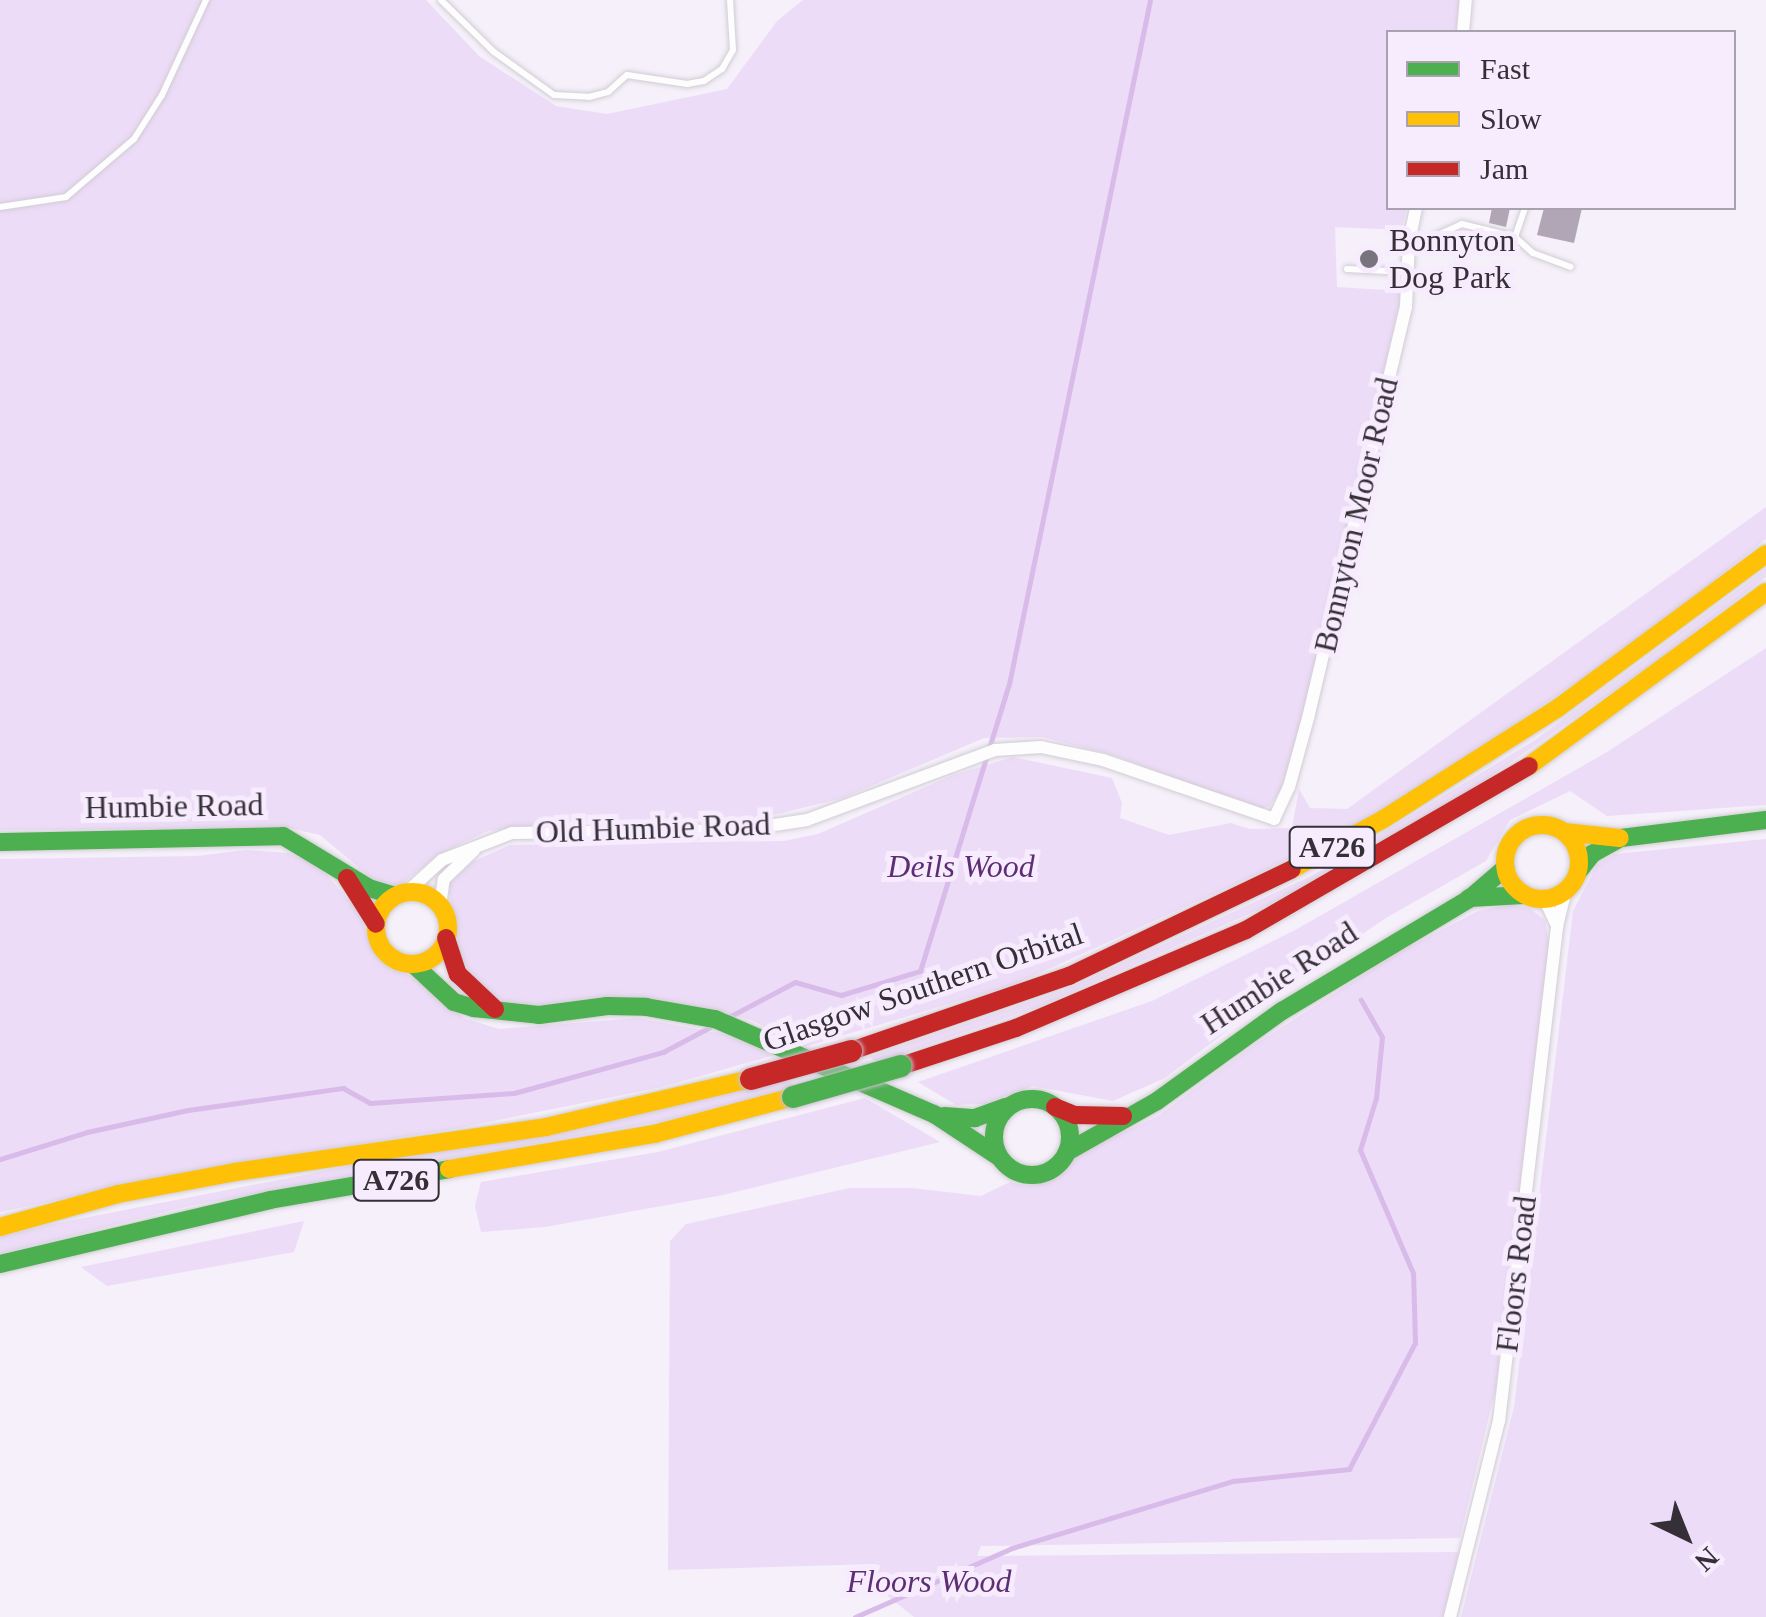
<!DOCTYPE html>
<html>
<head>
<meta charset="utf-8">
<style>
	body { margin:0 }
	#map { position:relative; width:1766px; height:1617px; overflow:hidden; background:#f5f0f9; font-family:"Times New Roman",serif }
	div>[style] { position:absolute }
	.green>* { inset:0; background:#eddcf8 }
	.stream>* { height:5px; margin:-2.5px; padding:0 2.5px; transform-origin:2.5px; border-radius:2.5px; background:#d8bbe8 }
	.building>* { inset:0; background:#b0a6b5 }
	.roads { filter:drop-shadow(0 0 2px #d1ccd4) drop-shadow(0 0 2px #d1ccd4) }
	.lane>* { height:6px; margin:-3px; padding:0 3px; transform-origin:3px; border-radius:3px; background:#fefdfe }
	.street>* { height:12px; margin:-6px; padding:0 6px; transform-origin:6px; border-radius:6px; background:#fefdfe }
	.fast>* { height:18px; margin:-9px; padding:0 9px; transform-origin:9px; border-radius:9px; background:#4caf50 }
	.fast>.ring { margin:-9px; padding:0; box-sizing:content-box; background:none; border:18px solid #4caf50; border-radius:50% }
	.slow>* { height:18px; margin:-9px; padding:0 9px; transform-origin:9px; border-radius:9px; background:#ffc107 }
	.slow>.ring { margin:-9px; padding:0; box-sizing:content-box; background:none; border:18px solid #ffc107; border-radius:50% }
	.jam>* { height:18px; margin:-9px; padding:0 9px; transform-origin:9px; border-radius:9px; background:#c62828 }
	.bridges { filter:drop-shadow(0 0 2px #c8c0ce) drop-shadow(0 0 2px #c8c0ce) }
	.fast-bridge>* { height:22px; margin:-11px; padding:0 11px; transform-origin:11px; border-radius:11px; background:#4caf50 }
	.jam-bridge>* { height:22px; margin:-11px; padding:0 11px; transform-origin:11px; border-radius:11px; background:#c62828 }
	.dots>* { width:28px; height:28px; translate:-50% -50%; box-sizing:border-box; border:5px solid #f6ecfd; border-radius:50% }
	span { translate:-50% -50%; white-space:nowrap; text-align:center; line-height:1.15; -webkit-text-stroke:10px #f6ecfd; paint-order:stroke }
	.shield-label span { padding:2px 8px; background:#f6ecfd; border:2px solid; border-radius:8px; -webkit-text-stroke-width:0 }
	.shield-label { font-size:30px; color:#353038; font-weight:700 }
	.poi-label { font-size:32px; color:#353038 }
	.left { translate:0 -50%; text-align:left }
	.street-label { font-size:32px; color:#353038 }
	.park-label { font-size:32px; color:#5d2d75; font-style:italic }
	.legend { position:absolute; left:1386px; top:30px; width:350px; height:180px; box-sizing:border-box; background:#f6ecfd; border:2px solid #a9a1ae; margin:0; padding:12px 18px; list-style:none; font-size:30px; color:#353038 }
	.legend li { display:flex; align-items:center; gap:20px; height:50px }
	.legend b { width:50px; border:2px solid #a9a1ae }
	.north { position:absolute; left:1636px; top:1487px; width:100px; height:100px; -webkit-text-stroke:8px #f6ecfd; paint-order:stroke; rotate:137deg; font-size:28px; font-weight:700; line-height:40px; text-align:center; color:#353038 }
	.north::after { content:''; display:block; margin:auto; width:35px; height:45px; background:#353038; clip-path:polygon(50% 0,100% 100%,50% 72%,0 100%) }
</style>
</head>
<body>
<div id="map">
	<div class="green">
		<i style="clip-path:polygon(0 0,426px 0,479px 56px,556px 106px,607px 114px,727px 89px,777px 21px,803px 0,1459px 0,1456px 32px,1388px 32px,1388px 208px,1407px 208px,1401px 230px,1335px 227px,1337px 287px,1402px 291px,1308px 707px,1280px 791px,1269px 807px,1257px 809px,1113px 755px,1042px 737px,984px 738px,843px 798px,761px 818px,574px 821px,488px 831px,438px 855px,397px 888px,376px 882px,320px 835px,289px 828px,0 830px)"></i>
		<i style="clip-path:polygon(1766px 507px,1766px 539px,1638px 641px,1396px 804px,1264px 871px,1013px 985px,804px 1047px,751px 1020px,715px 1010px,511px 1006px,484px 992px,460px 957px,448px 885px,472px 862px,510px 845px,784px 841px,818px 834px,953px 775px,1013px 757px,1112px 778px,1122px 803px,1120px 818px,1169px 835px,1231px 823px,1249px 829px,1292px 828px,1299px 789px,1310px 808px,1347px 809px)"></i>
		<i style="clip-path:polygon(1766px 569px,1766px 577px,1658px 660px,1471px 790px,1267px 906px,1038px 1007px,878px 1062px,869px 1057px,1067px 989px,1313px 875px,1535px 740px)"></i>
		<i style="clip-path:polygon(1766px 648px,1766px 805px,1607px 816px,1570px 791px,1510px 820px,1486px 861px,1386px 918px,1297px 978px,1165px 1078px,1113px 1101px,1033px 1086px,985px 1104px,956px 1105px,918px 1082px,1152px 1001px,1297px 929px,1607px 752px)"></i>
		<i style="clip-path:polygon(1766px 839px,1766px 1617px,1461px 1617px,1514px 1407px,1573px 911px,1597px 865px,1615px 854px)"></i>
		<i style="clip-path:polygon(246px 850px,289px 853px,320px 867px,358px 911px,378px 958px,390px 969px,411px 976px,464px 1018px,499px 1029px,638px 1018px,724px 1034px,778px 1054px,662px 1087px,459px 1128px,216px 1167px,0 1212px,0 859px,197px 856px)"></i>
		<i style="clip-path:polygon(1510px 905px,1529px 908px,1545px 920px,1549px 942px,1496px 1387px,1460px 1538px,981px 1546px,977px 1556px,1459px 1552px,1443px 1617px,914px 1617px,870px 1582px,877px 1564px,668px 1570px,670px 1241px,686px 1224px,850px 1188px,912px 1188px,981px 1196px,1010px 1182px,1027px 1186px,1048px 1182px,1082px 1151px,1158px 1116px,1257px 1043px,1399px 952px,1478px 911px)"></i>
		<i style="clip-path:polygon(789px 1080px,795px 1087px,667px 1120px,189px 1206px,0 1254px,0 1237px,48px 1225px)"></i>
		<i style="clip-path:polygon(865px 1098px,940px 1142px,723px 1195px,545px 1227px,481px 1232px,475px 1206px,481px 1182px,658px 1152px)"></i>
		<i style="clip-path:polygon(304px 1221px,294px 1252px,107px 1286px,81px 1267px)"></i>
	</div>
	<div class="stream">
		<i style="left:727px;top:1018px;width:77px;rotate:-27.9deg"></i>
		<i style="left:795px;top:982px;width:48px;rotate:15.8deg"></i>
		<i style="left:841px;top:995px;width:83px;rotate:-16.9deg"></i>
		<i style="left:920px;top:971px;width:300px;rotate:-72.8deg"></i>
		<i style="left:1009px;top:684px;width:698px;rotate:-78.35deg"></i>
		<i style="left:0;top:1159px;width:91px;rotate:-17.2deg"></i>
		<i style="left:87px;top:1132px;width:103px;rotate:-12.3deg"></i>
		<i style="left:188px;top:1110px;width:157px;rotate:-8.1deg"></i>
		<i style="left:343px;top:1088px;width:31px;rotate:29deg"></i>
		<i style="left:370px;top:1103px;width:144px;rotate:-4deg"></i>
		<i style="left:514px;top:1093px;width:155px;rotate:-15.4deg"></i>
		<i style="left:663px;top:1052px;width:55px;rotate:-28deg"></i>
		<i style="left:855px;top:1617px;width:171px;rotate:-23.7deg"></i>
		<i style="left:1012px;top:1548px;width:231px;rotate:-16.9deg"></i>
		<i style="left:1233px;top:1481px;width:117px;rotate:-5.9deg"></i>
		<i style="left:1349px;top:1469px;width:142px;rotate:-62.4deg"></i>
		<i style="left:1415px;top:1343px;width:70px;rotate:-91.6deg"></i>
		<i style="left:1413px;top:1273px;width:134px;rotate:-113.3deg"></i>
		<i style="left:1360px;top:1150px;width:54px;rotate:-72.9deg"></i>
		<i style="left:1376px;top:1098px;width:61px;rotate:-84.4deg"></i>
		<i style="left:1382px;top:1037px;width:43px;rotate:-119.6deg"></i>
	</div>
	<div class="building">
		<i style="clip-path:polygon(1492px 208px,1510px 208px,1506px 227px,1489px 223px)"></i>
		<i style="clip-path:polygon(1544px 208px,1582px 208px,1574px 243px,1537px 235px)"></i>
	</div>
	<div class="roads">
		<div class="lane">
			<i style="left:441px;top:0;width:74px;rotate:44.5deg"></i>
			<i style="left:494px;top:52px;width:74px;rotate:35.6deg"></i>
			<i style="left:554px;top:95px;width:35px;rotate:3deg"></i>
			<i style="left:589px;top:97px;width:20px;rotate:-15deg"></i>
			<i style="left:608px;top:92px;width:25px;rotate:-42deg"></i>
			<i style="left:627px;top:75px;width:61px;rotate:8.5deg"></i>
			<i style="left:687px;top:84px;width:17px;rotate:-10deg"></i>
			<i style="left:704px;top:81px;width:22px;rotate:-34deg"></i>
			<i style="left:722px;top:69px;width:22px;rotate:-60deg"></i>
			<i style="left:733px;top:50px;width:50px;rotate:-93.4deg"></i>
			<i style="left:0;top:207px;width:67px;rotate:-8.6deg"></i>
			<i style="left:66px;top:197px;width:89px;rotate:-40.5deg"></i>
			<i style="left:134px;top:139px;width:52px;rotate:-57.5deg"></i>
			<i style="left:162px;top:95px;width:105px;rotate:-65.1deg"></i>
			<i style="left:1515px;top:237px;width:31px;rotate:-71deg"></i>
			<i style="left:1410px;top:248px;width:57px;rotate:-24.8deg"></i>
			<i style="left:1462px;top:224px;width:55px;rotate:13.8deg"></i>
			<i style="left:1515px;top:237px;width:24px;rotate:42deg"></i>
			<i style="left:1533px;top:253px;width:40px;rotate:20.2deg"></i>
			<i style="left:1347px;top:269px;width:61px;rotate:2.8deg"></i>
		</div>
		<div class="street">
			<i style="left:1463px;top:32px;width:32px;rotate:-85deg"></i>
			<i style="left:406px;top:893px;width:49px;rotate:-42.5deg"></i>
			<i style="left:442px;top:860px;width:75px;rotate:-21.1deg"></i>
			<i style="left:512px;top:833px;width:230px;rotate:-0.7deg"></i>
			<i style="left:742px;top:830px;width:66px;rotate:-8.7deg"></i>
			<i style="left:807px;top:820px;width:201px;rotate:-20.4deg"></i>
			<i style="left:995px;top:750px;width:46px;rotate:-3.7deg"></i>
			<i style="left:1041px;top:747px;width:63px;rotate:11.8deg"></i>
			<i style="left:1103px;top:760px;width:181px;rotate:19deg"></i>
			<i style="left:1274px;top:819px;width:35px;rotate:-65deg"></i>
			<i style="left:1289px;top:787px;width:72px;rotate:-74.6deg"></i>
			<i style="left:1308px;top:718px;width:423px;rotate:-76.6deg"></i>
			<i style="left:1406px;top:307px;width:66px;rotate:-87.4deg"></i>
			<i style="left:1409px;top:241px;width:34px;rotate:-78deg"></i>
			<i style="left:1545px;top:900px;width:29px;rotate:65deg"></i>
			<i style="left:440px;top:906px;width:27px;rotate:-82deg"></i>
			<i style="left:444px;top:879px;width:42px;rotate:-44deg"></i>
			<i style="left:1450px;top:1617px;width:202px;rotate:-76deg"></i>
			<i style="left:1499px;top:1421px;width:498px;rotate:-83.3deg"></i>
			<i style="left:1557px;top:926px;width:37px;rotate:-76deg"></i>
		</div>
		<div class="fast">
			<i style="left:0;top:842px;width:283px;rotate:-1.2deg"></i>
			<i style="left:283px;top:836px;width:100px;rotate:31.2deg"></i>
			<i style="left:369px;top:888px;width:27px;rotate:17deg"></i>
			<i style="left:1578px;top:872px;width:23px;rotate:-52deg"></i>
			<i style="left:1592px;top:854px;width:33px;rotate:-29deg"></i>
			<i style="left:1621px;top:838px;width:146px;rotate:-7.1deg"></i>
			<i style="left:1469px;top:898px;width:55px;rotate:-3.1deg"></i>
			<i style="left:413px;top:964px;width:56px;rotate:42.8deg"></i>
			<i style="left:454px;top:1002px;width:21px;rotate:17deg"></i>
			<i style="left:474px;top:1008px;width:65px;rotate:6.1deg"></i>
			<i style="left:539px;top:1015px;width:69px;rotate:-7.5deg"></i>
			<i style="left:607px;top:1006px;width:39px;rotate:1deg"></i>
			<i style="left:646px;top:1007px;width:70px;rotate:9.9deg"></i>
			<i style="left:715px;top:1019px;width:239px;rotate:23.5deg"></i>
			<i style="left:934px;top:1114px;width:78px;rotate:33.5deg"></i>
			<i class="ring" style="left:994px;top:1099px;width:58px;height:58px"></i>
			<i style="left:944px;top:1116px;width:31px;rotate:4deg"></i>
			<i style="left:975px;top:1118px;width:33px;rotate:-20deg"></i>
			<i style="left:1067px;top:1152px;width:103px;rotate:-29.5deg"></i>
			<i style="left:1157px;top:1101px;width:154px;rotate:-35.8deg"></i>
			<i style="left:1282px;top:1011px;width:218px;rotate:-30.9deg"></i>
			<i style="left:1469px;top:899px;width:48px;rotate:-40.7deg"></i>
			<i style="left:0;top:1264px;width:277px;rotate:-13.3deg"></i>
			<i style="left:270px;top:1200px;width:182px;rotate:-9.8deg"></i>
		</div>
		<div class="slow">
			<i style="left:1529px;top:766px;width:294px;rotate:-36.3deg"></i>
			<i class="ring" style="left:1505px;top:825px;width:56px;height:56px"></i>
			<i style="left:1564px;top:832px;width:56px;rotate:6.1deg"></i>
			<i style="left:1292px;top:869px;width:102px;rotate:-28.6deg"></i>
			<i style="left:1382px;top:820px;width:209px;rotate:-32.5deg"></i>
			<i style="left:1558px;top:708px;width:259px;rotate:-36.5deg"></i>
			<i class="ring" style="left:376px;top:892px;width:54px;height:54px"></i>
			<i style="left:449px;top:1169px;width:208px;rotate:-9.7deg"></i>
			<i style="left:654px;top:1134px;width:144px;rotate:-14.9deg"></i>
			<i style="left:0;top:1227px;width:123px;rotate:-15.6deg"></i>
			<i style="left:118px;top:1194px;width:119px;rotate:-10.6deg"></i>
			<i style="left:235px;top:1172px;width:314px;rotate:-8.2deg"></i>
			<i style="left:546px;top:1127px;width:211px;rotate:-13.2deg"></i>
		</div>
		<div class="jam">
			<i style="left:347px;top:878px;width:54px;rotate:57.8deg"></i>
			<i style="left:446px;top:938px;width:38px;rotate:72deg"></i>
			<i style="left:458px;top:974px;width:51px;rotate:43.4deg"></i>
			<i style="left:851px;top:1051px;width:231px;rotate:-19deg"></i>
			<i style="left:1069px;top:976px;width:247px;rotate:-25.6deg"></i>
			<i style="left:901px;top:1066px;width:121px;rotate:-18.3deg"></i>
			<i style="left:1016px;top:1028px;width:250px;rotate:-23.1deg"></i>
			<i style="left:1246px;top:930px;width:327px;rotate:-30.1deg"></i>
			<i style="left:1055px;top:1107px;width:22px;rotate:22deg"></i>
			<i style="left:1075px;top:1115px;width:48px;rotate:1.2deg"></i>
		</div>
	</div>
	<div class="bridges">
		<div class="fast-bridge">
			<i style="left:793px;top:1097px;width:112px;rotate:-16deg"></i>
		</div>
		<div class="jam-bridge">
			<i style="left:751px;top:1079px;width:104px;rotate:-15.6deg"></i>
		</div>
	</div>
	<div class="dots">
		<i style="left:1369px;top:259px;background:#78737c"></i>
	</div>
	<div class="shield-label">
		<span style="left:1332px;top:847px">A726</span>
		<span style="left:396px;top:1180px">A726</span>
	</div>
	<div class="poi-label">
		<span class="left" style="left:1389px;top:259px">Bonnyton<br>Dog Park</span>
	</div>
	<div class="street-label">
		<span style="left:1356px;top:515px;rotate:-77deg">Bonnyton Moor Road</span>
		<span style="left:174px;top:806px;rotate:-1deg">Humbie Road</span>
		<span style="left:653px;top:828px;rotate:-2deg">Old Humbie Road</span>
		<span style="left:1279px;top:978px;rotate:-33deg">Humbie Road</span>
		<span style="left:923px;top:987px;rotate:-19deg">Glasgow Southern Orbital</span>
		<span style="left:1516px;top:1274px;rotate:-83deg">Floors Road</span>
	</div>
	<div class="park-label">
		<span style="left:961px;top:866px">Deils Wood</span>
		<span style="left:929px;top:1581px">Floors Wood</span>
	</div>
	<ul class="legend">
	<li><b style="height:12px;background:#4caf50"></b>Fast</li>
	<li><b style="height:12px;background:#ffc107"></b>Slow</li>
	<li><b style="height:12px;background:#c62828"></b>Jam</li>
	</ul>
	<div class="north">N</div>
</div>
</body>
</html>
